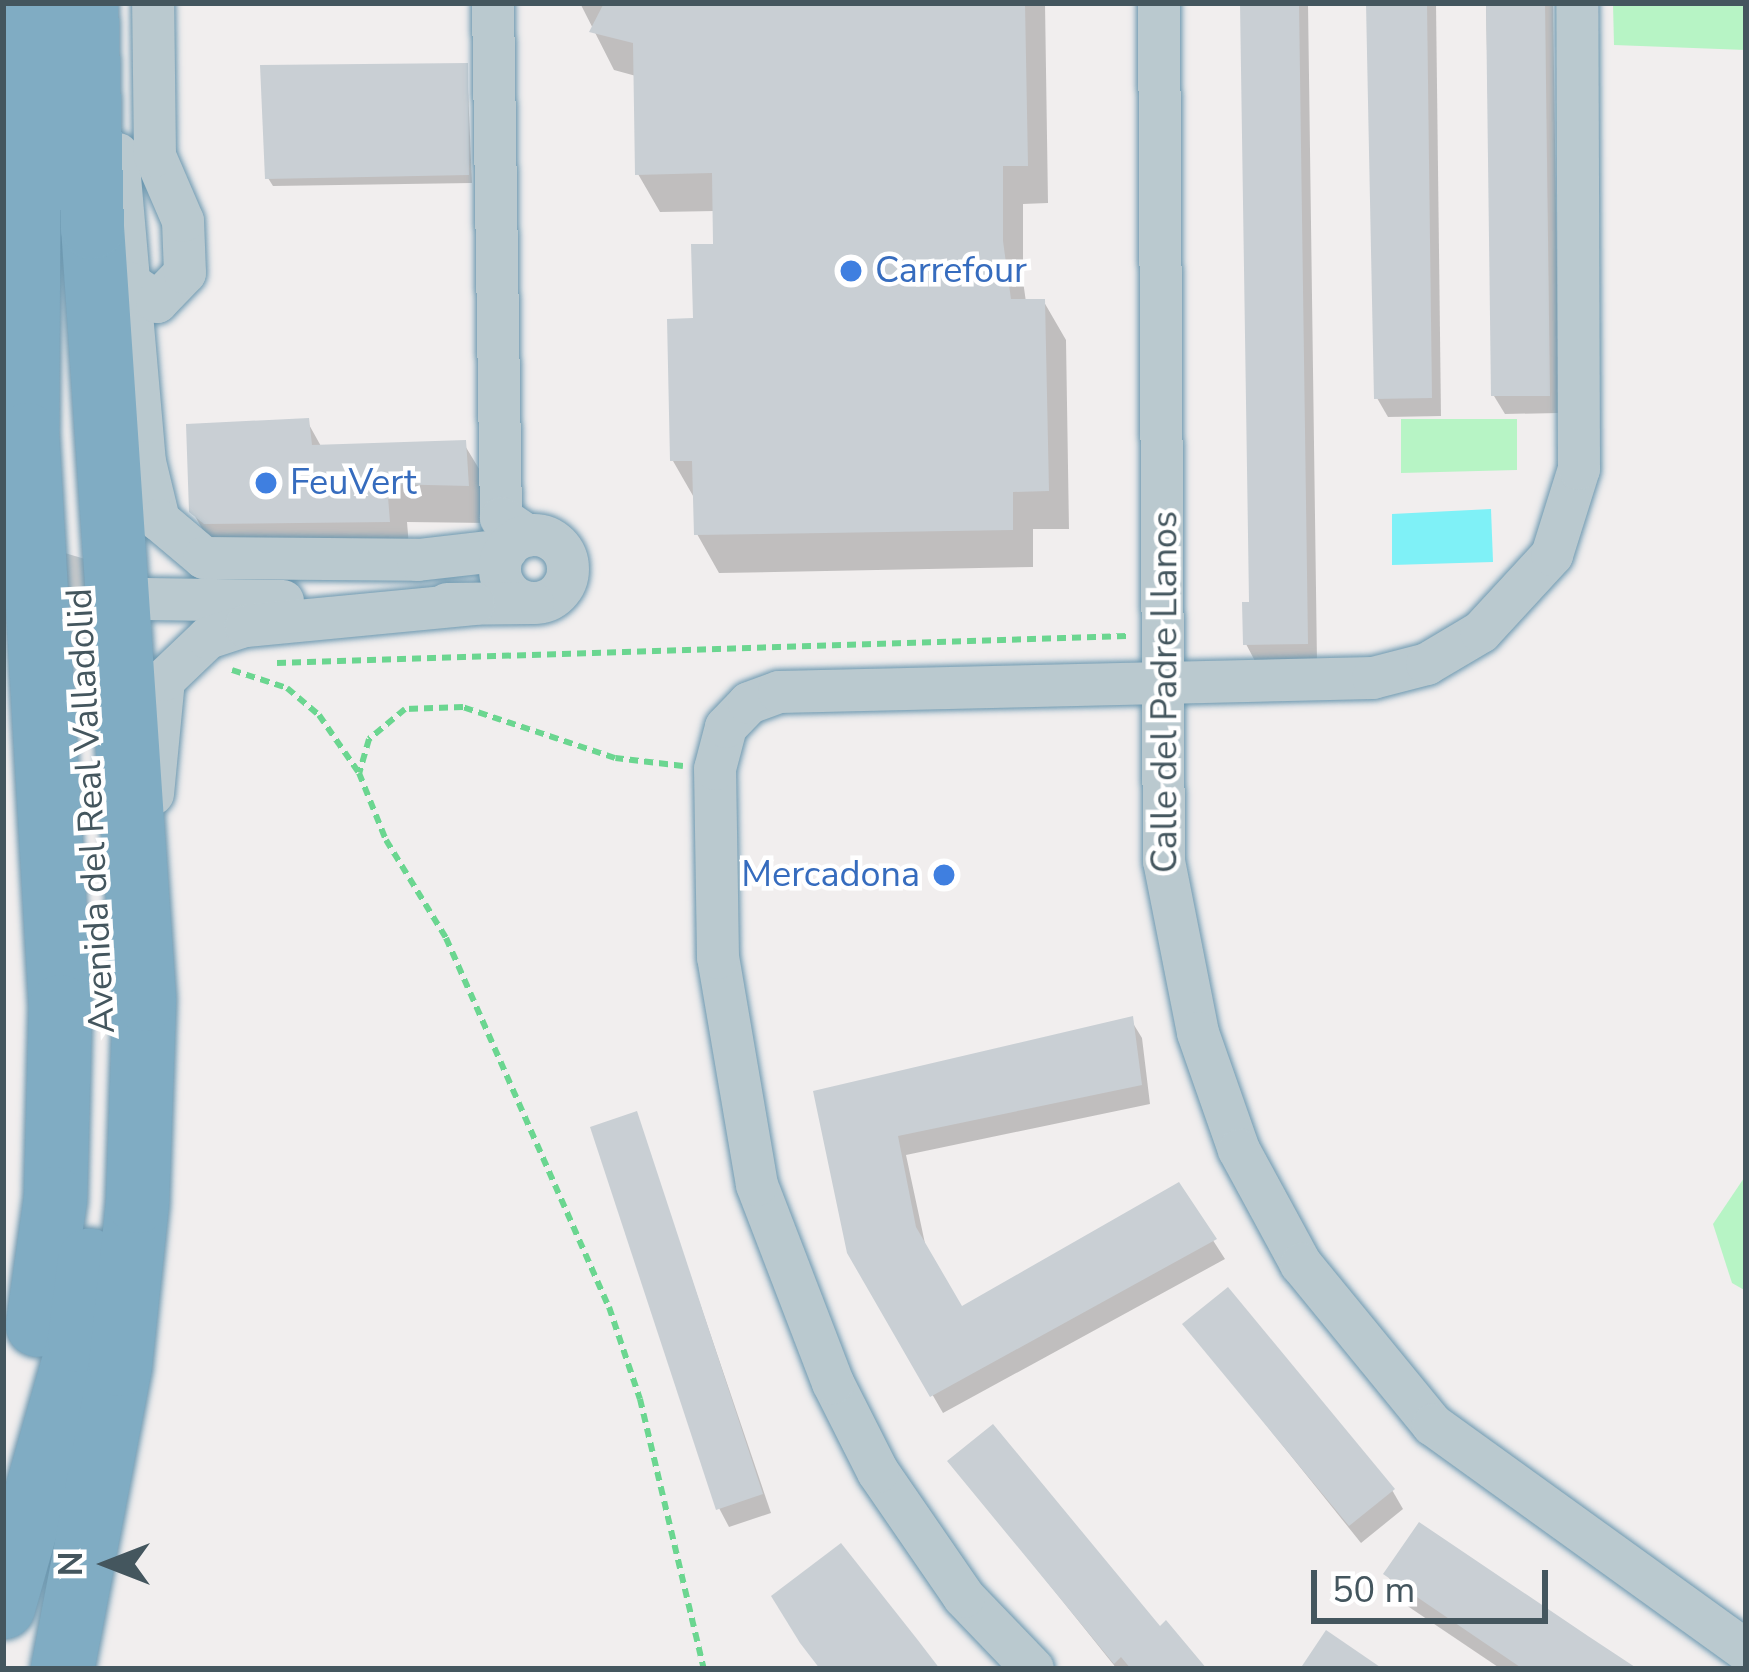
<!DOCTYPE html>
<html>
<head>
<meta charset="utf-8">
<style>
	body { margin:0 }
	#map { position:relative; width:1749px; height:1672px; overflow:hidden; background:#f1eeee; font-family:"Nunito Sans",sans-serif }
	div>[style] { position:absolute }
	.green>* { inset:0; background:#b7f4c5 }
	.water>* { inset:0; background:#7ff1f7 }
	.shadow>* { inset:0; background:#0003 }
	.building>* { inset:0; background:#c9cfd4 }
	.minor-tunnel>* { height:42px; margin-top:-21px; transform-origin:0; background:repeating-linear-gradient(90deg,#c6c8ca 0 42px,transparent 0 63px) }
	.path>* { height:6px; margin-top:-3px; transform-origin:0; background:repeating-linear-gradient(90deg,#6bd690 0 9px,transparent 0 15px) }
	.roads { filter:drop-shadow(0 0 3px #6b97af) drop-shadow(0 0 3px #6b97af) }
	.minor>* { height:42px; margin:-21px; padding:0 21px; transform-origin:21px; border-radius:21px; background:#bac9cf }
	.minor>.ring { margin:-21px; padding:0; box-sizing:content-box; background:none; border:42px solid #bac9cf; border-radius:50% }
	.highway>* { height:63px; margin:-31.5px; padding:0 31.5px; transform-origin:31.5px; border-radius:31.5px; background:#80acc3 }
	.dots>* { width:33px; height:33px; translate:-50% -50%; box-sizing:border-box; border:6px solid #fff; border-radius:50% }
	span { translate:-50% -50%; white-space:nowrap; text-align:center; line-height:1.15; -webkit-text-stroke:9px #fff; paint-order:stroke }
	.shop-label { font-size:36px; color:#366cbe }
	.left { translate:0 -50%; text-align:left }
	.right { translate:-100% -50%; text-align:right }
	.street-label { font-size:36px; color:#44565e }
	.frame { position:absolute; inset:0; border:6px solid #44565e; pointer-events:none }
	.north { position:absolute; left:48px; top:1504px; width:120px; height:120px; -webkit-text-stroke:9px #fff; paint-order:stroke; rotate:270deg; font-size:33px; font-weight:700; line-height:48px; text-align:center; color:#44565e }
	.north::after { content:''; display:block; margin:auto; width:42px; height:54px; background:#44565e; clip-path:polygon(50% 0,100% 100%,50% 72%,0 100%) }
	.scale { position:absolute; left:1311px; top:1570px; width:237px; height:54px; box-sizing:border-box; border:6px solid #44565e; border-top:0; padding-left:15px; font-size:36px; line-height:42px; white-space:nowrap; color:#44565e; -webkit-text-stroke:9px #fff; paint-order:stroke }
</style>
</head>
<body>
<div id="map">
	<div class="green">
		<i style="clip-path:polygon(1613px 3px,1746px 3px,1746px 50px,1614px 45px)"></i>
		<i style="clip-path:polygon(1401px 419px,1517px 419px,1517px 470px,1401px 473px)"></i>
		<i style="clip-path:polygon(1746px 1175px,1746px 1291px,1732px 1283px,1713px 1224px)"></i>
	</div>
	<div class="water">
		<i style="clip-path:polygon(1491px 509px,1493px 562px,1392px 565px,1392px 514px)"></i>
	</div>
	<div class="shadow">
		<i style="clip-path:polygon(580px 3px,1045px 3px,1048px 203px,1023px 204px,1023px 281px,1026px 302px,1044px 302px,1066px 340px,1069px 529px,1033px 529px,1033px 567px,719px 573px,697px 534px,696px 501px,673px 461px,716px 247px,715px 211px,660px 212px,638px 174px,636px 76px,614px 70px)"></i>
		<i style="clip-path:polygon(1243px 3px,1308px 3px,1317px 662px,1256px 663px,1246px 644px,1253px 605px)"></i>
		<i style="clip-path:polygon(1369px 3px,1436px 3px,1441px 416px,1388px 417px,1377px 398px)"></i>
		<i style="clip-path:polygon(1486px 3px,1553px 3px,1559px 413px,1505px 414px,1494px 396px)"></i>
		<i style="clip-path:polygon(467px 66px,472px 183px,273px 186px,268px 178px)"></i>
		<i style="clip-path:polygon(307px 421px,322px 448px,464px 444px,487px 482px,489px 523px,407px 522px,410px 559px,215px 551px,192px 511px)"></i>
		<i style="clip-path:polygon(1131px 1020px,1142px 1038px,1150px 1104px,906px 1155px,926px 1248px,961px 1311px,1178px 1186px,1225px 1259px,943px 1413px,850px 1252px,816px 1093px)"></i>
		<i style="clip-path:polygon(636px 1115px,771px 1513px,729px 1527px,719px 1508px)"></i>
		<i style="clip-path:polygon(1186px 1325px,1392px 1490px,1403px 1509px,1361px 1543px)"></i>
		<i style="clip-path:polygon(951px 1462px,1203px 1669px,1117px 1669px)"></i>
		<i style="clip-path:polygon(1387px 1574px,1627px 1669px,1501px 1669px,1403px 1603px)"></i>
	</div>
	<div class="building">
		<i style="clip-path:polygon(604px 3px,1025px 3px,1028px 166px,1003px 166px,1003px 241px,1011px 299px,1045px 299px,1049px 491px,1013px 492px,1013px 530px,694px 535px,692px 461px,670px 461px,667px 319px,693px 318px,691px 244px,713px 244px,712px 173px,635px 175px,633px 43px,589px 32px)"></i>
		<i style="clip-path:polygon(1240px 3px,1299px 3px,1308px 644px,1243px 645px,1242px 602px,1249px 602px)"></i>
		<i style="clip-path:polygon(1366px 3px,1427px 3px,1432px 398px,1374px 399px)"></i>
		<i style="clip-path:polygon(1486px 3px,1545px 3px,1550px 396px,1491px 396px)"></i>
		<i style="clip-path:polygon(468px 63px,469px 175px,265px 179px,260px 65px)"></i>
		<i style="clip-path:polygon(309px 418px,312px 445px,466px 440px,469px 486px,387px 484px,390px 522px,204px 524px,189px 512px,186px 424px)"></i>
		<i style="clip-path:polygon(1133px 1016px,1142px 1085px,898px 1136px,916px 1227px,962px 1306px,1179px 1182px,1217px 1239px,930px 1397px,847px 1253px,813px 1091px)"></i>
		<i style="clip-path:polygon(637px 1111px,763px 1494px,716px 1510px,590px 1127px)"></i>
		<i style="clip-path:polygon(1228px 1287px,1395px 1489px,1349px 1526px,1182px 1324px)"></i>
		<i style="clip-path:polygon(993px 1424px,1160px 1626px,1166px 1620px,1207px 1669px,1131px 1669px,1121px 1657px,1114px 1664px,947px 1461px)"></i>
		<i style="clip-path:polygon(1419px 1522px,1588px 1636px,1638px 1669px,1523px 1669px,1383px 1574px)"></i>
		<i style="clip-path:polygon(841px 1543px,917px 1639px,940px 1669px,820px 1669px,800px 1643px,771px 1596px)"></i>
		<i style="clip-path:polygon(1326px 1630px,1383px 1669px,1300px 1669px)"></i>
	</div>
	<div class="minor-tunnel">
		<i style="left:22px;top:546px;width:39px;rotate:40deg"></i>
		<i style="left:52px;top:571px;width:91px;rotate:16.6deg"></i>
	</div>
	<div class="path">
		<i style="left:277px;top:663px;width:850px;rotate:-1.82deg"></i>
		<i style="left:232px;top:670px;width:58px;rotate:18.1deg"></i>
		<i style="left:287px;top:688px;width:42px;rotate:40.2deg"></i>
		<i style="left:319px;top:715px;width:70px;rotate:55.4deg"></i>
		<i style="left:683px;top:766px;width:68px;rotate:-173.3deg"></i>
		<i style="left:615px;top:758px;width:160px;rotate:-161.5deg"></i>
		<i style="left:463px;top:707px;width:58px;rotate:178deg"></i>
		<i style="left:405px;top:709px;width:47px;rotate:140.2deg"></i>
		<i style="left:369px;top:739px;width:35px;rotate:106deg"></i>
		<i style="left:359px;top:773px;width:72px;rotate:68.1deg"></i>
		<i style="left:386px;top:840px;width:115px;rotate:58.5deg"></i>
		<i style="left:446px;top:938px;width:403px;rotate:66.2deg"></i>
		<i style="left:609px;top:1307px;width:97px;rotate:71.4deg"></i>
		<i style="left:640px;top:1399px;width:277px;rotate:76.7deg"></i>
	</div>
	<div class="roads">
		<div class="minor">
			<i style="left:493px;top:3px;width:515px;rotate:89.11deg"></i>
			<i style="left:501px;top:518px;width:32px;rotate:34deg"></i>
			<i style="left:1159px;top:3px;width:858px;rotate:89.67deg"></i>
			<i style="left:1164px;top:861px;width:175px;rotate:78.8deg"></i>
			<i style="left:1198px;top:1033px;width:124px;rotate:70.7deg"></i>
			<i style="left:1239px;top:1150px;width:130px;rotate:61.5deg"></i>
			<i style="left:1301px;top:1264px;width:208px;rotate:50.7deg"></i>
			<i style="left:1433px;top:1425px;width:386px;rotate:35.8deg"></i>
			<i style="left:118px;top:154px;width:309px;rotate:85deg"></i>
			<i style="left:145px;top:462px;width:60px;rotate:76.4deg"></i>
			<i style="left:159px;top:520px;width:59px;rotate:40.2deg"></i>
			<i style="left:204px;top:558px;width:214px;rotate:0.5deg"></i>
			<i style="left:418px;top:560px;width:89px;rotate:-6.5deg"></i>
			<i style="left:129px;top:283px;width:34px;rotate:34deg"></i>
			<i style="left:157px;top:302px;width:40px;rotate:-46deg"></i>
			<i style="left:185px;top:273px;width:52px;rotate:-92.2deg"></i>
			<i style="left:183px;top:221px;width:71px;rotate:-113.3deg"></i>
			<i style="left:155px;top:156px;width:153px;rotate:-90.7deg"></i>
			<i class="ring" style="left:500px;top:535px;width:26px;height:26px"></i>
			<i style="left:146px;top:599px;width:137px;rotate:0.8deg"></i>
			<i style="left:447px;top:604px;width:86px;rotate:-0.7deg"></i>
			<i style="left:153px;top:794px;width:115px;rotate:-84.5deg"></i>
			<i style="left:164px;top:680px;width:61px;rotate:-43.7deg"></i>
			<i style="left:208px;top:638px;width:40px;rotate:-18deg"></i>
			<i style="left:246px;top:626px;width:229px;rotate:-5.5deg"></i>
			<i style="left:1033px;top:1669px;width:100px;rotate:-133.8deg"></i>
			<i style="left:964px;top:1597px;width:152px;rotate:-124.5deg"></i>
			<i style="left:878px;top:1472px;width:100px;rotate:-116.8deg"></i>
			<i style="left:833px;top:1383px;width:212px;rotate:-111deg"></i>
			<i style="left:757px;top:1185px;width:230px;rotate:-99.7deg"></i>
			<i style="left:718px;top:958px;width:189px;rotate:-90.9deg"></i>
			<i style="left:715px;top:769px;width:43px;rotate:-75.3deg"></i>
			<i style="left:726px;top:727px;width:33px;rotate:-46deg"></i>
			<i style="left:749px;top:703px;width:32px;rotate:-20deg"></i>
			<i style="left:779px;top:692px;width:594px;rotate:-1.35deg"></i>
			<i style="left:1373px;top:678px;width:56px;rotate:-14.5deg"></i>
			<i style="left:1427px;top:664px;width:63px;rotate:-30.7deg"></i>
			<i style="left:1481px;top:632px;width:105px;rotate:-47.3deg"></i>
			<i style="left:1552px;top:555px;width:90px;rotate:-72.6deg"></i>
			<i style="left:1579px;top:469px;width:466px;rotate:-90.2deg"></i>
		</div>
		<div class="highway">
			<i style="left:30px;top:3px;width:431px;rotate:90.4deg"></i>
			<i style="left:27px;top:434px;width:573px;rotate:86.7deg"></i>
			<i style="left:60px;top:1006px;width:192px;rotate:91.5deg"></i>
			<i style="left:55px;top:1198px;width:128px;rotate:98.1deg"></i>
			<i style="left:3px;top:1607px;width:278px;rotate:-74.1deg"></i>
			<i style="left:79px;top:1340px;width:81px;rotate:-82.9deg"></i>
			<i style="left:62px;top:1669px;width:310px;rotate:-79.2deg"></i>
			<i style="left:120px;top:1364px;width:164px;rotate:-84deg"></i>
			<i style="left:137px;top:1201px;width:202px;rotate:-88deg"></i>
			<i style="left:144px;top:999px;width:774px;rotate:-93.85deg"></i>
			<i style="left:92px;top:227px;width:224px;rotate:-91.5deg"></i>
		</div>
	</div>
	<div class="dots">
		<i style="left:851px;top:271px;background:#3f7fe0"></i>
		<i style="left:266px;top:483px;background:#3f7fe0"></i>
		<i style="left:944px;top:875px;background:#3f7fe0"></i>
	</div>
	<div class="shop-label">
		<span class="left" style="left:875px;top:271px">Carrefour</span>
		<span class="left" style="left:290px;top:483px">FeuVert</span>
		<span class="right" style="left:920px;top:875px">Mercadona</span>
	</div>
	<div class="street-label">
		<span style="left:1165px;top:692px;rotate:-90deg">Calle del Padre Llanos</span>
		<span style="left:91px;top:811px;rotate:-93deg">Avenida del Real Valladolid</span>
	</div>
	<div class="frame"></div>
	<div class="north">N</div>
	<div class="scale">50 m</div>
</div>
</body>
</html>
